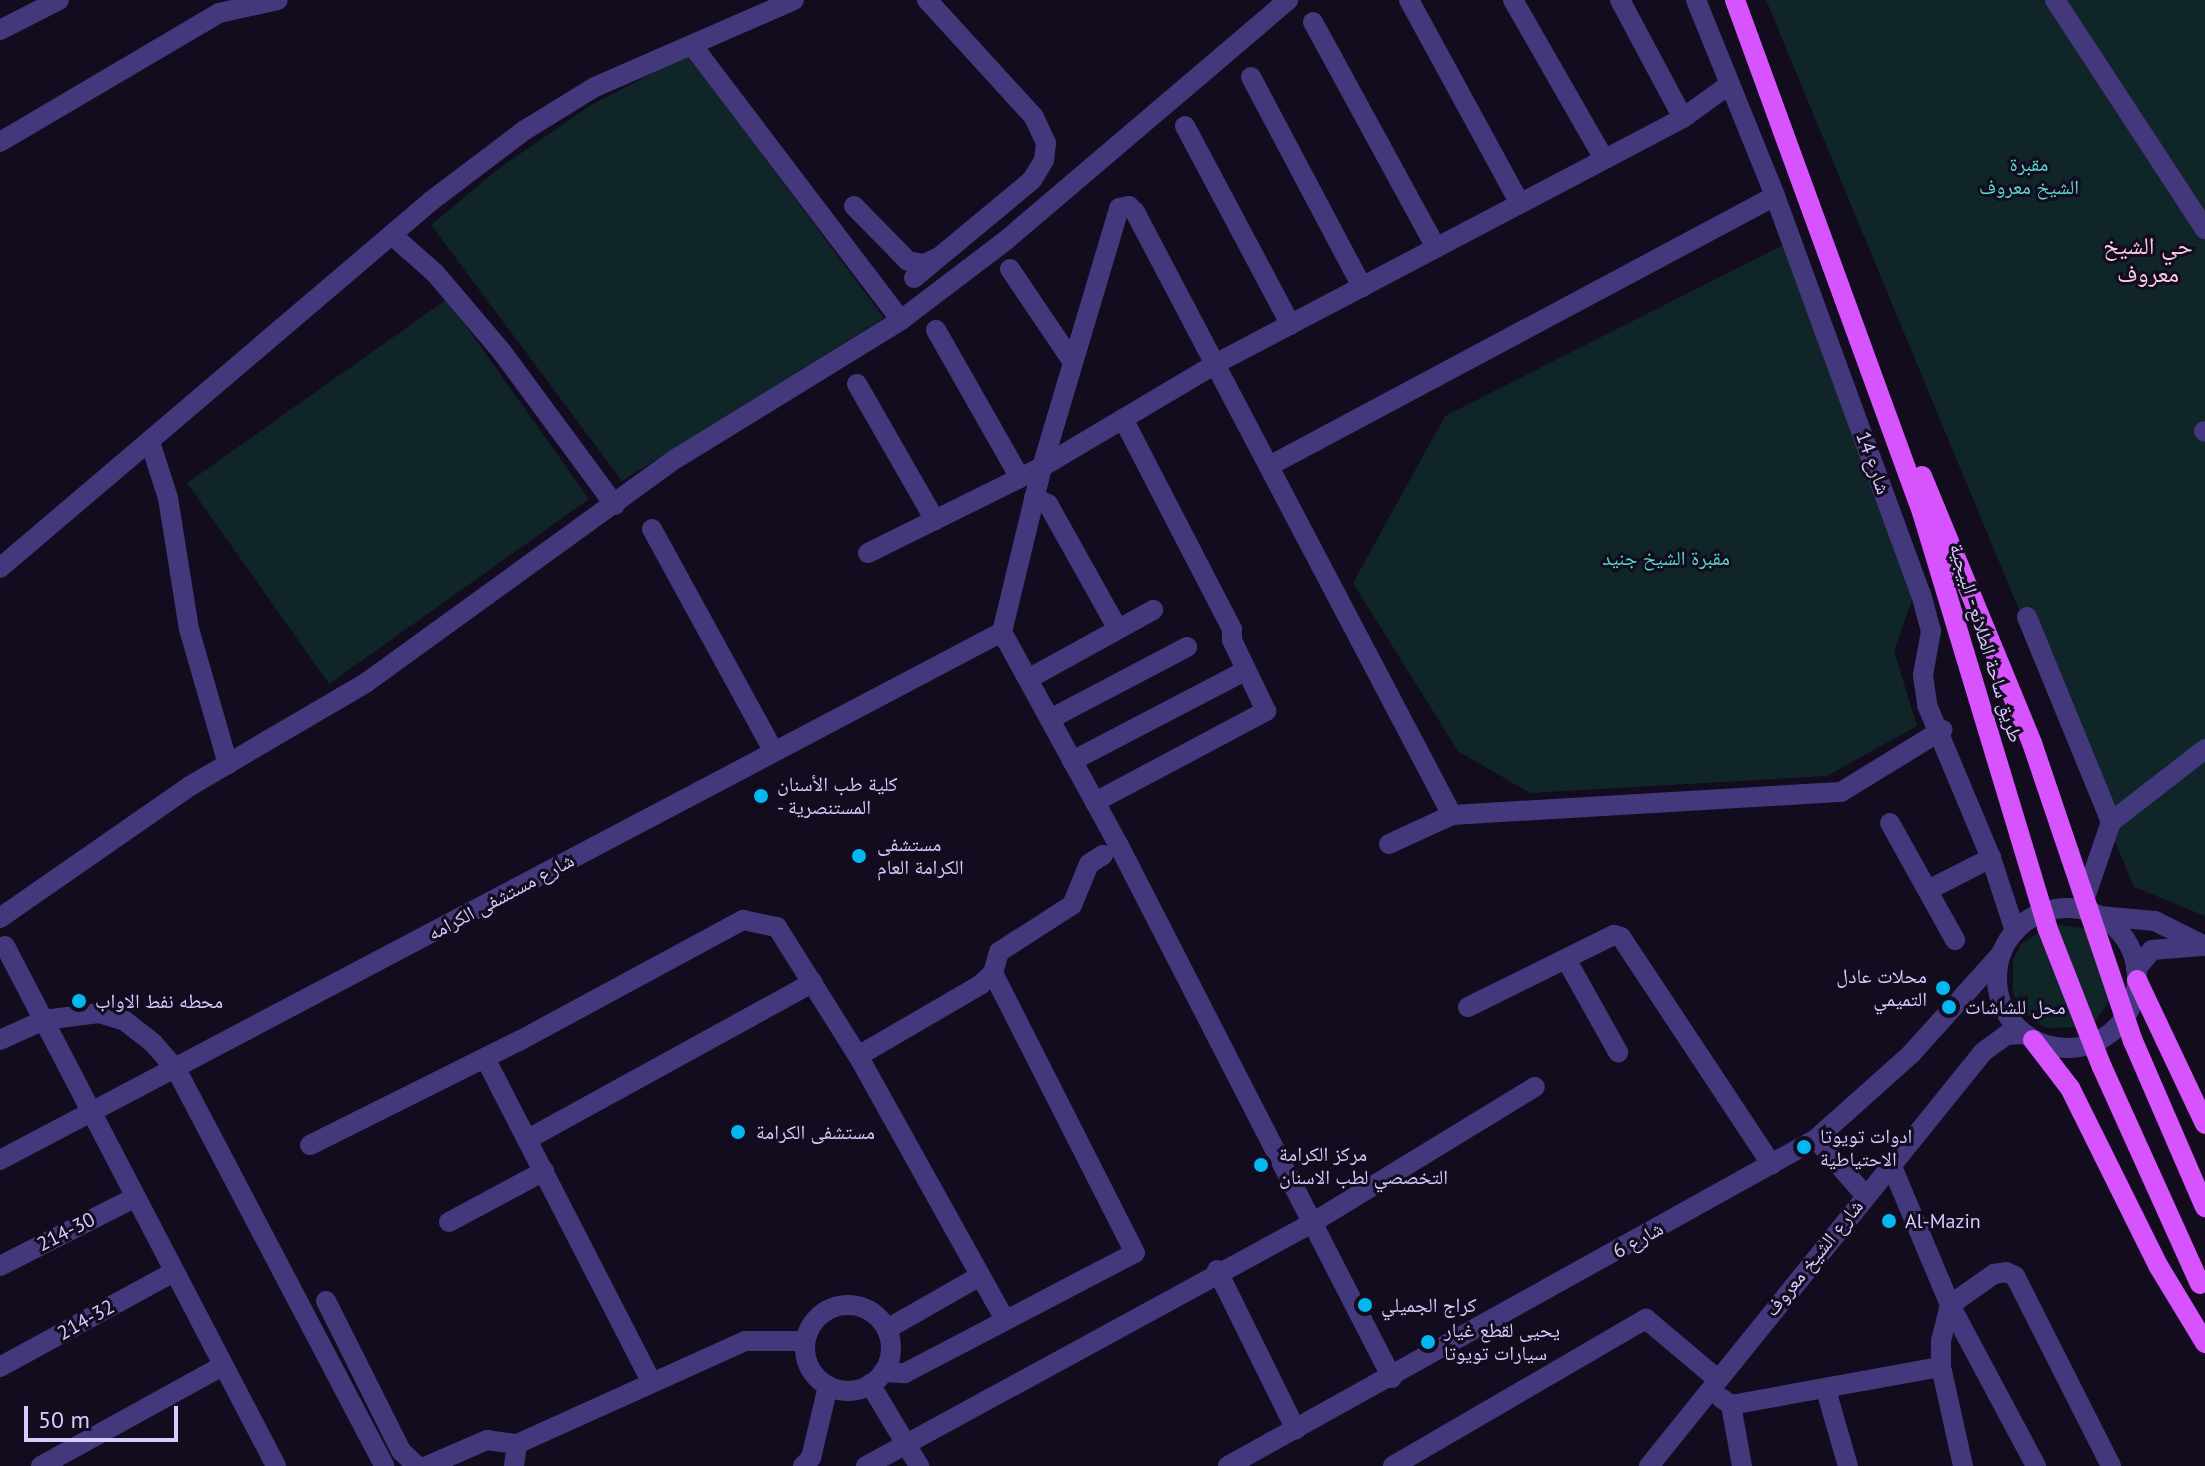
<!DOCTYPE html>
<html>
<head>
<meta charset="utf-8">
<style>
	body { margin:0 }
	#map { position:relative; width:2205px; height:1466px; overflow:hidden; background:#120c1e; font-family:"PT Sans","Noto Naskh Arabic",sans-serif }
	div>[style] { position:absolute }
	.green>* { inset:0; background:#0f2528 }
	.minor>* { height:20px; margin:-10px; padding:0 10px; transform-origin:10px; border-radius:10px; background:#44387d }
	.minor>.ring { margin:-10px; padding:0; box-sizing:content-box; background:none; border:20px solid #44387d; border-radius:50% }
	.major>* { height:20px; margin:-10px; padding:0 10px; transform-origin:10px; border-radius:10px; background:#d653fd }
	.major-bridge>* { height:20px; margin:-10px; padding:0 10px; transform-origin:10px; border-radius:10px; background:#d653fd }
	.dots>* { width:22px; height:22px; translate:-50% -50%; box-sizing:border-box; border:4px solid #120c1e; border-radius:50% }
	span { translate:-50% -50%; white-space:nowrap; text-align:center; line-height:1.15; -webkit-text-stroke:6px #120c1e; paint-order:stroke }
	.park-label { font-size:20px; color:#58dcce }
	.street-label { font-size:20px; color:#d7cafe }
	.poi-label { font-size:20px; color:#d7cafe }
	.left { translate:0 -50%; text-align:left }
	.right { translate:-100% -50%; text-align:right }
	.quarter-label { font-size:24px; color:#fecce5 }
	.scale { position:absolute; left:24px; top:1406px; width:154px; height:36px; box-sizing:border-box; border:4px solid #d7cafe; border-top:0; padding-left:10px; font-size:24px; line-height:28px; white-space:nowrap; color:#d7cafe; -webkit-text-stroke:6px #120c1e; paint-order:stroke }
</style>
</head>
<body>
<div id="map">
	<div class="green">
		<i style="clip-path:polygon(1766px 0,2205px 0,2205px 916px,2134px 887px)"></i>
		<i style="clip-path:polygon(688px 55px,884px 318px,622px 481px,431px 225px,498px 169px,591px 105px)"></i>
		<i style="clip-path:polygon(1789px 242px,1920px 577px,1894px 651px,1917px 726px,1827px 776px,1530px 793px,1458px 751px,1353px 583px,1445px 416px)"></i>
		<i style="clip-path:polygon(447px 299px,589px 499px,329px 684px,187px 483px)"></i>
		<i style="clip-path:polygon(2052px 924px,2088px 929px,2115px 992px,2096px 1020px,2081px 1027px,2047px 1028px,2032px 1020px,2013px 994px,2013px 960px,2021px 944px)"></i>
	</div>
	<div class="minor">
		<i style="left:1409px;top:0;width:232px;rotate:61.4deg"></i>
		<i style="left:1513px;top:0;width:183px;rotate:60.2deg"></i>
		<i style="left:1620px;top:0;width:134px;rotate:61.9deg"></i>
		<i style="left:1696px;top:0;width:211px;rotate:68deg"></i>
		<i style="left:1775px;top:196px;width:424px;rotate:69.9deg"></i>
		<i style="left:1921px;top:594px;width:38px;rotate:75deg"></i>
		<i style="left:1931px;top:631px;width:45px;rotate:100.3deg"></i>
		<i style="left:1923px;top:675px;width:30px;rotate:82deg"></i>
		<i style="left:1927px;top:705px;width:166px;rotate:67.3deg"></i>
		<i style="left:1991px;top:858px;width:77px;rotate:71.8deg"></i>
		<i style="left:2055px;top:0;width:274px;rotate:56.8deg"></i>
		<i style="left:1313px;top:22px;width:257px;rotate:61.4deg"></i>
		<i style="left:0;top:30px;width:66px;rotate:-27deg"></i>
		<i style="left:692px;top:45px;width:345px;rotate:52.8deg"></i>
		<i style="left:1251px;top:77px;width:238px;rotate:62.1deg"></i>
		<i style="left:1185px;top:126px;width:225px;rotate:62deg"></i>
		<i style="left:0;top:142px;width:254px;rotate:-30.5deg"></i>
		<i style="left:219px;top:13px;width:60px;rotate:-12.4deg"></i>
		<i style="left:854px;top:206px;width:77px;rotate:45.5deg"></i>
		<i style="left:908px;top:261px;width:16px;rotate:11deg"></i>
		<i style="left:924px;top:264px;width:14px;rotate:-25deg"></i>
		<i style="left:392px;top:235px;width:57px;rotate:41.5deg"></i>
		<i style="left:435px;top:273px;width:104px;rotate:49.7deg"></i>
		<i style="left:502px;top:352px;width:190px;rotate:53.6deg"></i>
		<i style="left:1010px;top:269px;width:111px;rotate:56deg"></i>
		<i style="left:914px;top:278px;width:153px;rotate:-39.7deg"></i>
		<i style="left:1032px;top:180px;width:23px;rotate:-59deg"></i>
		<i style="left:1044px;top:160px;width:17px;rotate:-83deg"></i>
		<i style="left:1046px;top:143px;width:29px;rotate:-115deg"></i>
		<i style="left:1034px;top:117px;width:159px;rotate:-132.4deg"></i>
		<i style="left:936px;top:330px;width:170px;rotate:60.4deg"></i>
		<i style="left:857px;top:384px;width:157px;rotate:60.2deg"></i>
		<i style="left:2204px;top:431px;width:1px;rotate:45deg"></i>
		<i style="left:150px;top:442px;width:59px;rotate:72.2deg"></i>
		<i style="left:168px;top:498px;width:133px;rotate:80.9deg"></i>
		<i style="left:189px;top:629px;width:141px;rotate:73.9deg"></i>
		<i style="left:1271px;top:465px;width:571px;rotate:-28.09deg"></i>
		<i style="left:1034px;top:498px;width:15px;rotate:23deg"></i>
		<i style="left:1048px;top:504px;width:143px;rotate:60.8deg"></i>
		<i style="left:652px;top:529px;width:254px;rotate:61.3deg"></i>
		<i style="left:868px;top:553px;width:194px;rotate:-26.3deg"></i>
		<i style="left:1042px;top:467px;width:204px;rotate:-30.7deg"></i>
		<i style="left:1217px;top:363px;width:526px;rotate:-27.73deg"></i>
		<i style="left:1683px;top:118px;width:58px;rotate:-35.9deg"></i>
		<i style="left:0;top:568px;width:566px;rotate:-40.41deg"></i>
		<i style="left:431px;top:201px;width:118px;rotate:-37.1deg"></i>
		<i style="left:525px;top:130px;width:82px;rotate:-31.6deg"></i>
		<i style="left:595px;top:87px;width:217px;rotate:-23.6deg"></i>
		<i style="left:2027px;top:617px;width:222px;rotate:67.7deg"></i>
		<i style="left:1028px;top:679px;width:143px;rotate:-28.9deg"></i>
		<i style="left:1050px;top:719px;width:155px;rotate:-27.7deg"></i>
		<i style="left:1072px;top:761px;width:195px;rotate:-27.5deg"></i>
		<i style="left:1095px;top:802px;width:194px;rotate:-28deg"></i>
		<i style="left:1266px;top:711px;width:79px;rotate:-115.6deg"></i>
		<i style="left:1232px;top:640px;width:11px;rotate:-90deg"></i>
		<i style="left:1232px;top:629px;width:237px;rotate:-117.4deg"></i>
		<i style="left:1890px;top:823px;width:134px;rotate:60.9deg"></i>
		<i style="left:1389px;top:844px;width:69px;rotate:-24.7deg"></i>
		<i style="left:1452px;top:815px;width:390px;rotate:-3.4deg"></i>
		<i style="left:1841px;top:792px;width:119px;rotate:-31.5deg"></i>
		<i style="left:1928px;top:890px;width:71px;rotate:-26.9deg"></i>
		<i class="ring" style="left:1997px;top:908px;width:120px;height:120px"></i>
		<i style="left:2081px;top:909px;width:92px;rotate:-71deg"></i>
		<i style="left:2111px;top:822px;width:119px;rotate:-37.8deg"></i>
		<i style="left:2099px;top:916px;width:56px;rotate:5.1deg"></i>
		<i style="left:2155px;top:921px;width:56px;rotate:26.6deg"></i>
		<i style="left:0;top:918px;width:231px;rotate:-34.8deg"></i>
		<i style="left:190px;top:786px;width:205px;rotate:-30.4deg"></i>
		<i style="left:367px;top:682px;width:382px;rotate:-35.9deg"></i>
		<i style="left:677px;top:458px;width:263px;rotate:-31.6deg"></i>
		<i style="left:901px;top:320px;width:131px;rotate:-37.2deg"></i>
		<i style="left:1005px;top:241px;width:372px;rotate:-40.4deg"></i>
		<i style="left:5px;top:946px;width:586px;rotate:62.47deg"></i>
		<i style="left:1566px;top:959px;width:107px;rotate:60.8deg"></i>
		<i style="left:2136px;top:969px;width:25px;rotate:-50deg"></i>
		<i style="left:2152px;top:950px;width:50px;rotate:-4.6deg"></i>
		<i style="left:1468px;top:1007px;width:163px;rotate:-26.3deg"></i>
		<i style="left:1614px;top:935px;width:7px;rotate:16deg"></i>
		<i style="left:1621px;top:937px;width:273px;rotate:56.5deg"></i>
		<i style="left:0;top:1040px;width:48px;rotate:-24.4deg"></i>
		<i style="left:44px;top:1020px;width:55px;rotate:-7.3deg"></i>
		<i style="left:99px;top:1013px;width:27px;rotate:17deg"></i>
		<i style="left:125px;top:1021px;width:36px;rotate:38deg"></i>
		<i style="left:153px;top:1043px;width:35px;rotate:49deg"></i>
		<i style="left:176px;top:1069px;width:448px;rotate:62.3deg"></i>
		<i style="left:485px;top:1058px;width:361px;rotate:62.8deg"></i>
		<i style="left:528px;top:1139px;width:325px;rotate:-28.8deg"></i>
		<i style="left:1816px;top:1139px;width:73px;rotate:48.9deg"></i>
		<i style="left:310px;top:1145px;width:233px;rotate:-26.5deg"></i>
		<i style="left:519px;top:1041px;width:255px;rotate:-28.4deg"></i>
		<i style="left:743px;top:920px;width:35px;rotate:12deg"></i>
		<i style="left:777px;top:927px;width:152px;rotate:57.9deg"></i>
		<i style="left:0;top:1160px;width:1133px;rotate:-27.79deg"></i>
		<i style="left:1890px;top:1162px;width:155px;rotate:67.2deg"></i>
		<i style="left:1950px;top:1305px;width:183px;rotate:61.9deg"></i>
		<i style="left:449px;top:1222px;width:108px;rotate:-28.2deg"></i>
		<i style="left:0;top:1266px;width:148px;rotate:-26.9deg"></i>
		<i style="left:1217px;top:1270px;width:178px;rotate:63.7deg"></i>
		<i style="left:326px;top:1301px;width:168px;rotate:63.4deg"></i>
		<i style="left:401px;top:1451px;width:22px;rotate:43deg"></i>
		<i class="ring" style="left:805px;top:1305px;width:66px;height:66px"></i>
		<i style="left:1004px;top:1318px;width:300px;rotate:-119.1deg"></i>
		<i style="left:858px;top:1056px;width:141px;rotate:-30.2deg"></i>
		<i style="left:980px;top:985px;width:18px;rotate:-43deg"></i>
		<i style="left:993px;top:973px;width:22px;rotate:-74deg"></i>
		<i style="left:999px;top:952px;width:87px;rotate:-32.8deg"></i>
		<i style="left:1072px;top:905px;width:44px;rotate:-67.5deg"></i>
		<i style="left:1089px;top:864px;width:17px;rotate:-33deg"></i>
		<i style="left:887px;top:1329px;width:107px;rotate:-29.7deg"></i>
		<i style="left:0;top:1367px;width:196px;rotate:-28.7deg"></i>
		<i style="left:883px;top:1372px;width:22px;rotate:3deg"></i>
		<i style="left:905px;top:1373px;width:259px;rotate:-27.6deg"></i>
		<i style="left:1135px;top:1253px;width:314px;rotate:-116.9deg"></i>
		<i style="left:1392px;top:1378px;width:600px;rotate:-117.16deg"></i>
		<i style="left:1118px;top:844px;width:242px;rotate:-118.7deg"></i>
		<i style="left:1002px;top:632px;width:170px;rotate:-76.4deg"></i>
		<i style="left:1042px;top:467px;width:270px;rotate:-73.4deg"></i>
		<i style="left:1119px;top:208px;width:10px;rotate:-11deg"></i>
		<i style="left:1129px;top:206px;width:8px;rotate:45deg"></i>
		<i style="left:1135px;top:212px;width:681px;rotate:62.27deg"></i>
		<i style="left:870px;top:1384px;width:96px;rotate:59.1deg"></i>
		<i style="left:1826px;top:1390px;width:79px;rotate:73.9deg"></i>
		<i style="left:1721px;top:1398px;width:12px;rotate:35deg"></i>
		<i style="left:1731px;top:1405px;width:62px;rotate:79.8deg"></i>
		<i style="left:1731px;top:1405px;width:213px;rotate:-10.3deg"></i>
		<i style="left:41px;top:1466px;width:207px;rotate:-28.9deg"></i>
		<i style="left:427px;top:1466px;width:65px;rotate:-23.4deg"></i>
		<i style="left:487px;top:1440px;width:30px;rotate:8deg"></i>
		<i style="left:517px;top:1444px;width:250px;rotate:-24.3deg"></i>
		<i style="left:745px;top:1341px;width:60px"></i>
		<i style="left:514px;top:1466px;width:22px;rotate:-82deg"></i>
		<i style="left:803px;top:1466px;width:11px;rotate:-45deg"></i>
		<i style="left:811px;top:1458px;width:74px;rotate:-76.7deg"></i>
		<i style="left:866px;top:1466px;width:508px;rotate:-28.58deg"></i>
		<i style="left:1312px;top:1223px;width:261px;rotate:-31.4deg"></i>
		<i style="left:1228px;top:1466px;width:673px;rotate:-29.08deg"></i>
		<i style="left:1816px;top:1139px;width:127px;rotate:-41.8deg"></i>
		<i style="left:1911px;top:1054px;width:135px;rotate:-48deg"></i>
		<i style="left:1393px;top:1466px;width:293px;rotate:-30.2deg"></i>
		<i style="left:1646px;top:1319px;width:92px;rotate:40.1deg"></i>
		<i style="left:1649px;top:1466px;width:532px;rotate:-51.1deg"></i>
		<i style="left:1983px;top:1052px;width:29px;rotate:-36deg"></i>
		<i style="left:2006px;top:1035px;width:19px;rotate:-3deg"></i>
		<i style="left:1963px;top:1466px;width:101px;rotate:-102.5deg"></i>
		<i style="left:1941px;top:1367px;width:26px;rotate:-90deg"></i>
		<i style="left:1941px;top:1341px;width:37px;rotate:-76deg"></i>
		<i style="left:1950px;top:1305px;width:54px;rotate:-35.2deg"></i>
		<i style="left:1994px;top:1274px;width:12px;rotate:-9deg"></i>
		<i style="left:2006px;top:1272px;width:10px;rotate:24deg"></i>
		<i style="left:2015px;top:1276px;width:213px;rotate:63.2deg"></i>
	</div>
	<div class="major">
		<i style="left:2137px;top:980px;width:159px;rotate:64.7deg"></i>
		<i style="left:2033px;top:1040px;width:61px;rotate:52.4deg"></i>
		<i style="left:2070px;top:1088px;width:200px;rotate:63.6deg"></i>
		<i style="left:2159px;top:1267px;width:89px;rotate:58.8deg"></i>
	</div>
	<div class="major-bridge">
		<i style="left:1735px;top:0;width:545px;rotate:69.94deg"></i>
		<i style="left:1922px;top:512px;width:433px;rotate:73.2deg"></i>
		<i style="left:2047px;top:927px;width:150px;rotate:68.6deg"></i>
		<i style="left:2102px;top:1067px;width:238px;rotate:65.7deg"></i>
		<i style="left:1922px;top:476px;width:289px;rotate:67.6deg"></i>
		<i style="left:2032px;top:743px;width:315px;rotate:71.3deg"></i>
		<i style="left:2133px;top:1041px;width:181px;rotate:66.6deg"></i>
	</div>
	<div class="dots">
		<i style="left:761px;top:796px;background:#03b7f1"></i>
		<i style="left:859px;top:856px;background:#03b7f1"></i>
		<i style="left:1943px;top:988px;background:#03b7f1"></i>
		<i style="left:79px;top:1001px;background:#03b7f1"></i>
		<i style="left:1949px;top:1007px;background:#03b7f1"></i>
		<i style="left:738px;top:1132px;background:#03b7f1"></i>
		<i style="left:1804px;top:1147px;background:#03b7f1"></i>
		<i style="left:1261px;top:1165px;background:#03b7f1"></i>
		<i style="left:1889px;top:1221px;background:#03b7f1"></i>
		<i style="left:1365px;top:1305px;background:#03b7f1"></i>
		<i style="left:1428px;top:1342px;background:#03b7f1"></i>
	</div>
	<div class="park-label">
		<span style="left:2029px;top:176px">مقبرة<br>الشيخ معروف</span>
		<span style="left:1666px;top:558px">مقبرة الشيخ جنيد</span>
	</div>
	<div class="street-label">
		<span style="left:1873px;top:463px;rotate:70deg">شارع 14</span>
		<span style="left:1986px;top:643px;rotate:73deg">طريق ساحة الطلائع - البيجية</span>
		<span style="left:501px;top:897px;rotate:-28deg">شارع مستشفى الكرامه</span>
		<span style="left:66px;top:1232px;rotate:-27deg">214-30</span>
		<span style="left:1638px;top:1240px;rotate:-29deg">شارع 6</span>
		<span style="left:1814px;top:1258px;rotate:-51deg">شارع الشيخ معروف</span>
		<span style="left:86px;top:1320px;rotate:-29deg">214-32</span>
	</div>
	<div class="poi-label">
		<span class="left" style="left:777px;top:796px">كلية طب الأسنان<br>- المستنصرية</span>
		<span class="left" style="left:877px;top:856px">مستشفى<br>الكرامة العام</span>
		<span class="right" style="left:1927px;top:988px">محلات عادل<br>التميمي</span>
		<span class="left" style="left:95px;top:1001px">محطه نفط الاواب</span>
		<span class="left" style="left:1965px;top:1007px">محل للشاشات</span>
		<span class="left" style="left:756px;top:1132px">مستشفى الكرامة</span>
		<span class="left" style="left:1820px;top:1148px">ادوات تويوتا<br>الاحتياطية</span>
		<span class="left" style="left:1279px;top:1166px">مركز الكرامة<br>التخصصي لطب الاسنان</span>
		<span class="left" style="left:1905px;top:1221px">Al-Mazin</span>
		<span class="left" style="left:1381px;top:1305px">كراج الجميلي</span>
		<span class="left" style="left:1444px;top:1342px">يحيى لقطع غيار<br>سيارات تويوتا</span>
	</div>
	<div class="quarter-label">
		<span style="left:2148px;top:260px">حي الشيخ<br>معروف</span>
	</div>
	<div class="scale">50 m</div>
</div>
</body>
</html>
